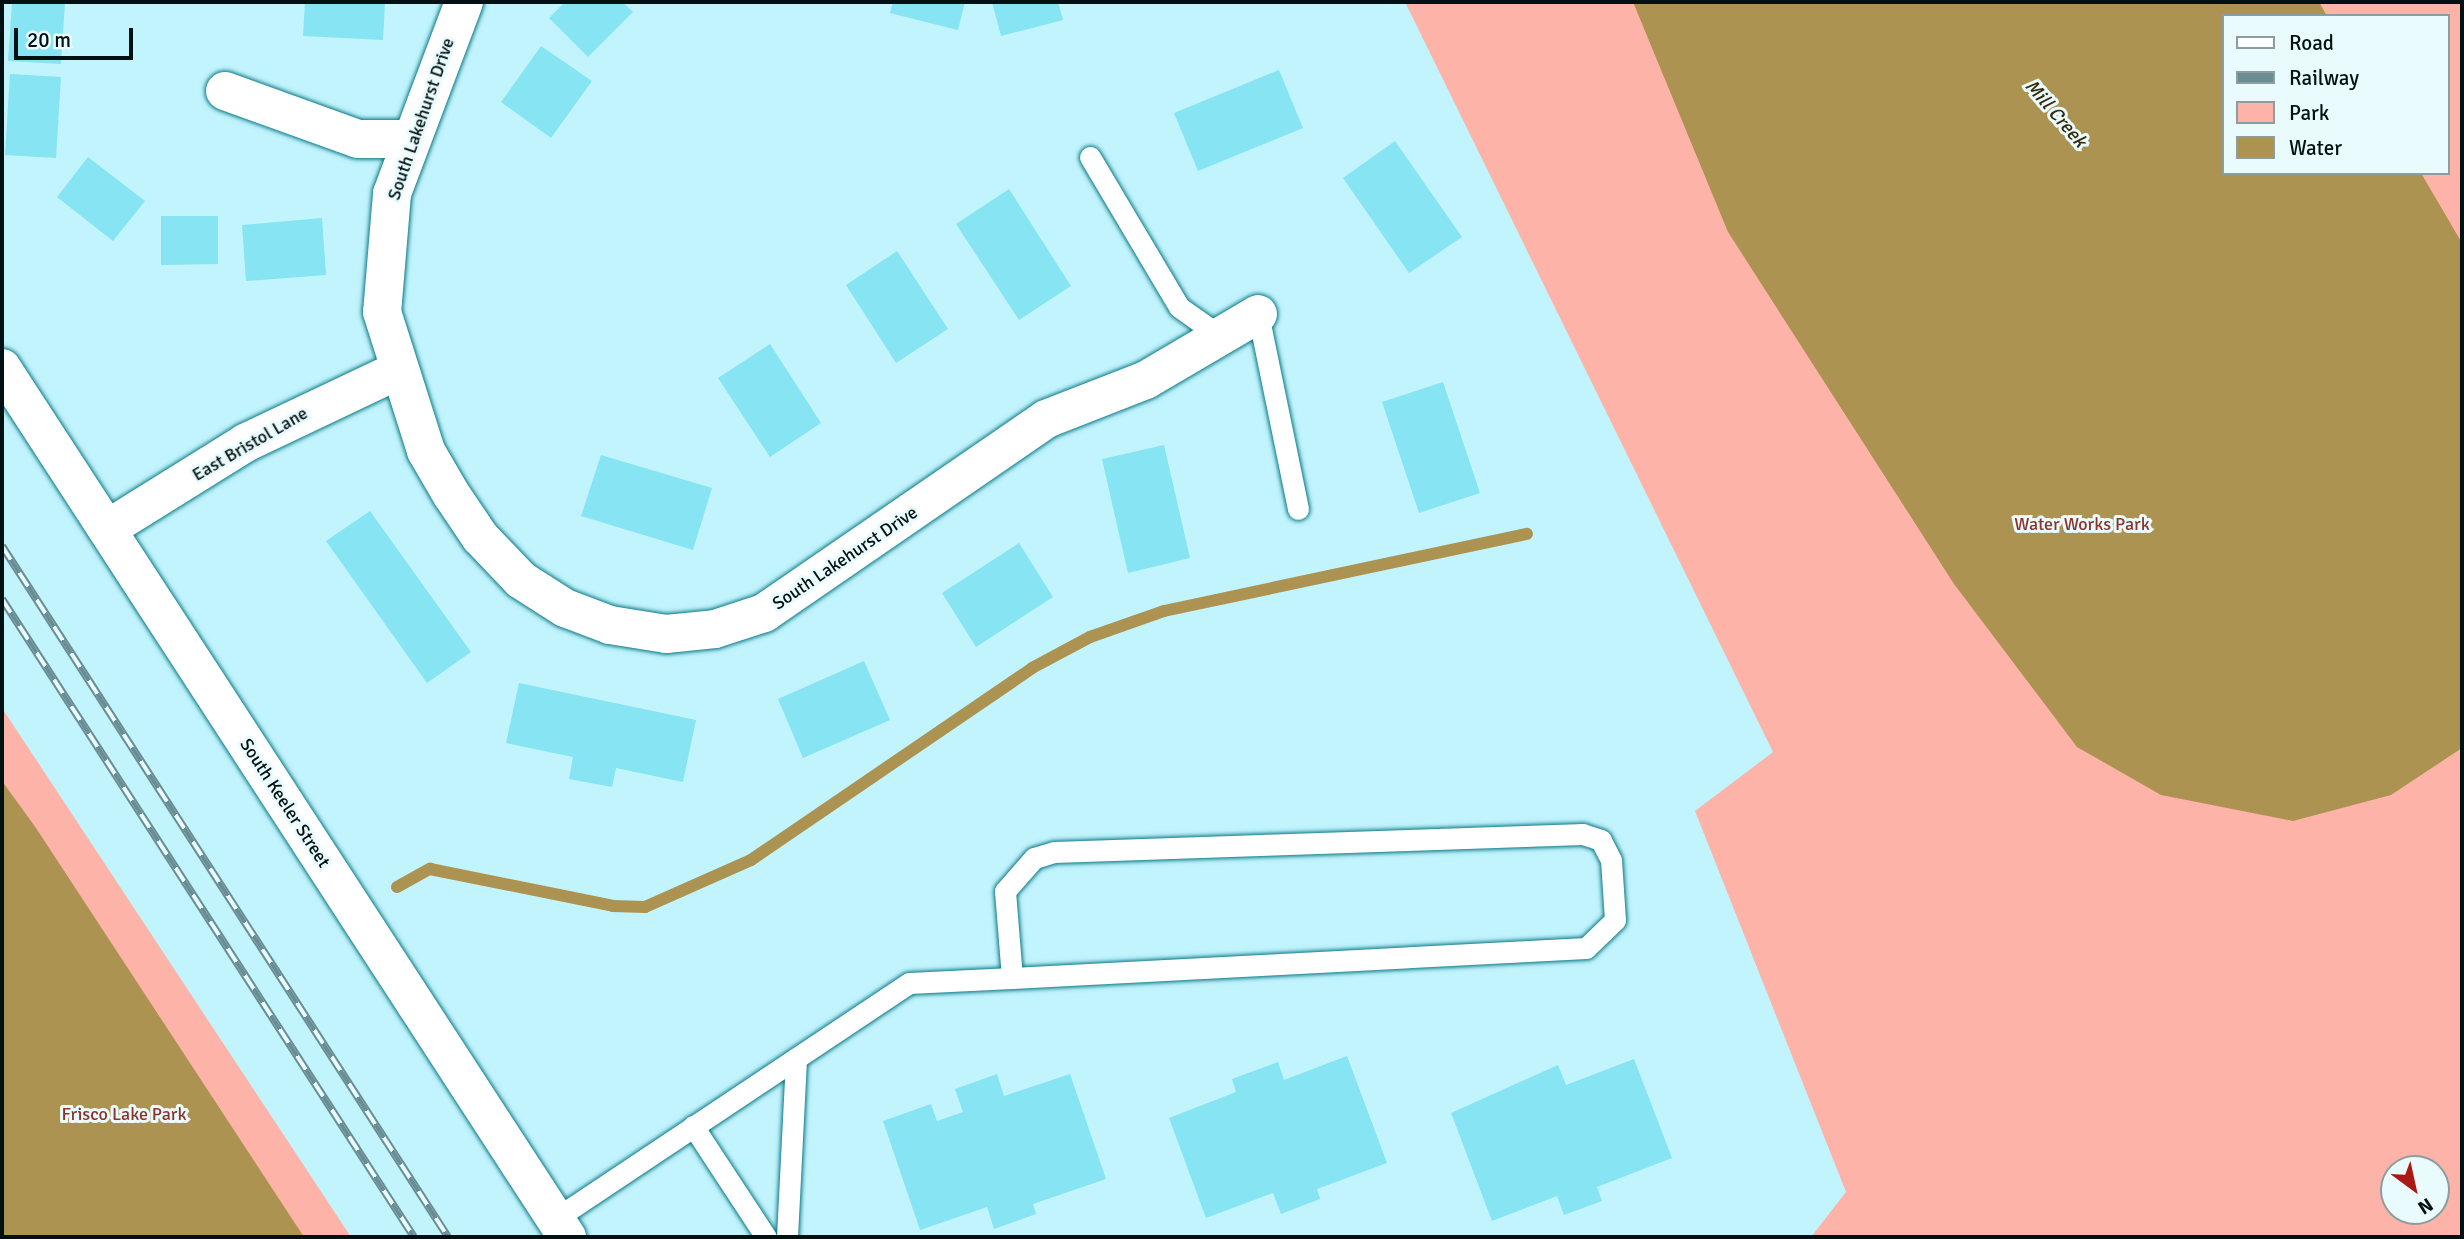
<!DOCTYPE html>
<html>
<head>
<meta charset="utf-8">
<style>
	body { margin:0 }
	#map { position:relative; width:2464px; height:1239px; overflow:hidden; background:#c1f4fd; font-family:Signika,sans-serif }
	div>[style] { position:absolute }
	.green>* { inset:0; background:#feb3a8 }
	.water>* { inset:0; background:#ad9351 }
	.stream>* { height:12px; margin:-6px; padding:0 6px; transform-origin:6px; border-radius:6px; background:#ad9351 }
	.building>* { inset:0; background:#87e4f3 }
	.roads { filter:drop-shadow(0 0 2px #097986) drop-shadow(0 0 2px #097986) }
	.service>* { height:21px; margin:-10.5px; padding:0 10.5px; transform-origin:10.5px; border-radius:10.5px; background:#fff }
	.minor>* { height:38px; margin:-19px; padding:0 19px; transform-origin:19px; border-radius:19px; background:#fff }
	.tertiary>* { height:38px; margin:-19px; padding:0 19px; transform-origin:19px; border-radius:19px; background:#fff }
	.rail>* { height:8px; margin-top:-4px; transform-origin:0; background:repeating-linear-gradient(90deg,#eafbfd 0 16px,#6a8d94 0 32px); box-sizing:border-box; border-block:2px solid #6a8d94 }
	span { translate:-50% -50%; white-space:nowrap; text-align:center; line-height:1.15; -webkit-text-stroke:6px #eafbfd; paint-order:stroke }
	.street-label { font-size:18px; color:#001013 }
	.park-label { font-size:18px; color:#8b342b }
	.water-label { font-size:19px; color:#332809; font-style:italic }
	.frame { position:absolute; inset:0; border:4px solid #001013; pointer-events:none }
	.legend { position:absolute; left:2222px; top:14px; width:228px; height:161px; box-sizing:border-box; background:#eafbfd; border:2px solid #8c9d9f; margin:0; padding:9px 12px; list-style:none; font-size:21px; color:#001013 }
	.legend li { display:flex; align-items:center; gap:14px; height:35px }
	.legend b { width:35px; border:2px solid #8c9d9f }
	.north { position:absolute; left:2380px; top:1155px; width:70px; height:70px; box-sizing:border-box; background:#eafbfd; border:2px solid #8c9d9f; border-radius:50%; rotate:147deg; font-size:19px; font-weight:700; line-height:28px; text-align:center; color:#001013 }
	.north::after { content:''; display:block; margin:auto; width:24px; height:32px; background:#ab1915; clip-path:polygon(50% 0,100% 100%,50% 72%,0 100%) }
	.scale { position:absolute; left:14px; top:28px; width:119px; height:32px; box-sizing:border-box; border:4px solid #001013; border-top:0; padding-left:9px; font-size:21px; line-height:24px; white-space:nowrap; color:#001013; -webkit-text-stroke:5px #eafbfd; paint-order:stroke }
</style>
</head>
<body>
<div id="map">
	<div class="green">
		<i style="clip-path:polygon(evenodd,1405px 2px,2462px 2px,2462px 1237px,1811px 1237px,1846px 1192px,1695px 811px,1773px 752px,1405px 2px,2224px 16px,2448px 16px,2448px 173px,2224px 173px,2224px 16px,1405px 2px,2394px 1169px,2436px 1169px,2436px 1211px,2394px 1211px,2394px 1169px)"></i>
		<i style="clip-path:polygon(2px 708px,351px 1237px,2px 1237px)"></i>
	</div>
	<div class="water">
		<i style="clip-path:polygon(1633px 2px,2319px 2px,2327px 16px,2224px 16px,2224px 173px,2421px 173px,2462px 243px,2462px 748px,2391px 795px,2293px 821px,2161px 795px,2077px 747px,1954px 584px,1728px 232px)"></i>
		<i style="clip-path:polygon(2px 781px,36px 828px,304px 1237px,2px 1237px)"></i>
	</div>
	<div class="stream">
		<i style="left:397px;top:887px;width:38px;rotate:-29deg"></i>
		<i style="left:430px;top:869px;width:187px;rotate:11.4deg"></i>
		<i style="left:613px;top:906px;width:32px;rotate:2deg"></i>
		<i style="left:645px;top:907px;width:116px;rotate:-23.9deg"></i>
		<i style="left:751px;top:860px;width:340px;rotate:-34.3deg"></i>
		<i style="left:1032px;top:668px;width:66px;rotate:-28.1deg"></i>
		<i style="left:1090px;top:637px;width:78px;rotate:-19.4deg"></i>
		<i style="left:1164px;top:611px;width:371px;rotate:-12deg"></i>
	</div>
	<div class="building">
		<i style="clip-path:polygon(12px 2px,65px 2px,61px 64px,8px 61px)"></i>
		<i style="clip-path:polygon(305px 2px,385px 2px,383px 40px,303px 36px)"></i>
		<i style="clip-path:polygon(565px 2px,623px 2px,633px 12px,588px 57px,549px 18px)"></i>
		<i style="clip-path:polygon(893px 2px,965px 2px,958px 30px,890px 13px)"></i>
		<i style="clip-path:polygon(992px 2px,1058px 2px,1063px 20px,1001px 36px)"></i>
		<i style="clip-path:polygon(541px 46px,592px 81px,551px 138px,501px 102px)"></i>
		<i style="clip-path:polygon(1279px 70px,1303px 128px,1198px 171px,1174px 113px)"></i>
		<i style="clip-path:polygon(10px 74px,61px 77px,56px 158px,5px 155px)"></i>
		<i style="clip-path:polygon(1395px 141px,1462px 237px,1409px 273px,1343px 178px)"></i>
		<i style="clip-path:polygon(88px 157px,145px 201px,113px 241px,57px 197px)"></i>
		<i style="clip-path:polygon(1009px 189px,1071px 286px,1019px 320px,956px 224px)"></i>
		<i style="clip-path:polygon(161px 216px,218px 216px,218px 264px,161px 265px)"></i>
		<i style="clip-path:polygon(322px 218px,326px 275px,246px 281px,242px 225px)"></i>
		<i style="clip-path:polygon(897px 251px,948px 329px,896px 363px,846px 285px)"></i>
		<i style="clip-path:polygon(770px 344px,821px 423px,770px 457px,718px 378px)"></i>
		<i style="clip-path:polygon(1443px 382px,1480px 493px,1419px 513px,1382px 402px)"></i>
		<i style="clip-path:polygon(1164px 445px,1190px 558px,1128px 573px,1102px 459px)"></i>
		<i style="clip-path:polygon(601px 455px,712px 488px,693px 550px,581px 516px)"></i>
		<i style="clip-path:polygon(370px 511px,471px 652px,427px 683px,326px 541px)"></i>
		<i style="clip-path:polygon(1019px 543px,1053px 597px,976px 647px,942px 593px)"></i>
		<i style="clip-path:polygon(864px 661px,890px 720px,803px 758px,778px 699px)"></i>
		<i style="clip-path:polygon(519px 683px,696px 720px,683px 782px,616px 768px,612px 787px,569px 779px,573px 757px,506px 743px)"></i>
		<i style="clip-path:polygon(1347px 1056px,1387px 1163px,1317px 1189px,1320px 1199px,1281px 1214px,1273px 1193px,1206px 1218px,1169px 1118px,1236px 1092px,1232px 1079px,1278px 1062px,1284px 1080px)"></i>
		<i style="clip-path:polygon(1634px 1059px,1672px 1158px,1597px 1187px,1602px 1201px,1564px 1215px,1557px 1196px,1492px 1221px,1451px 1113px,1558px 1065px,1566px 1085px)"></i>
		<i style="clip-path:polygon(997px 1074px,1004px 1096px,1070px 1074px,1106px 1179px,1033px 1204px,1036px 1214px,994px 1229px,987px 1207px,920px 1230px,883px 1121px,931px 1104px,937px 1121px,963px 1112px,955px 1089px)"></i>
	</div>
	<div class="roads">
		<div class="service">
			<i style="left:1090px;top:157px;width:174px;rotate:59.3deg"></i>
			<i style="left:1179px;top:307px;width:50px;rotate:35.3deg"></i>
			<i style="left:1258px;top:314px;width:199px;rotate:78.4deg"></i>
			<i style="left:693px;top:1126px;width:133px;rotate:56.7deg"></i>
			<i style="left:555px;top:1219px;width:425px;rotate:-33.7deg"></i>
			<i style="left:909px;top:983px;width:103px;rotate:-2.8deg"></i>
			<i style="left:1012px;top:978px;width:575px;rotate:-2.99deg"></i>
			<i style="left:1586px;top:948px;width:40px;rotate:-44deg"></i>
			<i style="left:1615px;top:920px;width:60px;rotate:-93.8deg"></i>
			<i style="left:1611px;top:860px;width:22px;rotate:-117deg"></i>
			<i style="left:1601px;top:840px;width:19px;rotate:-162deg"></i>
			<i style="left:1583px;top:834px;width:529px;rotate:178.05deg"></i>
			<i style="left:1054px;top:852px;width:21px;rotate:163deg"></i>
			<i style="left:1034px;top:858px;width:44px;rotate:131.3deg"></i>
			<i style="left:1005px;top:891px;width:87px;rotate:85.4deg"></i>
			<i style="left:787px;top:1237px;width:179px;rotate:-87.1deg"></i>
		</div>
		<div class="minor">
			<i style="left:464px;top:2px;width:205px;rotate:110.6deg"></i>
			<i style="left:392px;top:194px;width:118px;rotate:94.8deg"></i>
			<i style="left:382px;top:312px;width:146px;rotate:72.4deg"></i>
			<i style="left:426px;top:451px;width:50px;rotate:59.8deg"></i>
			<i style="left:451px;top:494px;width:52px;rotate:56deg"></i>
			<i style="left:480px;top:537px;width:59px;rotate:46.4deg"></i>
			<i style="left:521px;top:580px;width:52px;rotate:32.5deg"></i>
			<i style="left:565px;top:608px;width:48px;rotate:20.7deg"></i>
			<i style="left:610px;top:625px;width:57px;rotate:9.1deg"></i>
			<i style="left:666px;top:634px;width:49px;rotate:-5.8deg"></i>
			<i style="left:715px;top:629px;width:52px;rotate:-18.1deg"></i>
			<i style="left:764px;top:613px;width:342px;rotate:-34.5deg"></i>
			<i style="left:1046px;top:419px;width:107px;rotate:-21.3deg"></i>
			<i style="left:1146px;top:380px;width:130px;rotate:-30.5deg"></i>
			<i style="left:225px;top:91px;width:141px;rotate:19.8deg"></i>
			<i style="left:358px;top:139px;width:53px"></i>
			<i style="left:107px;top:529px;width:163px;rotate:-31.9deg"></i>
			<i style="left:245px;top:443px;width:170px;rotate:-25.4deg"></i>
		</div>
		<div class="tertiary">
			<i style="left:2px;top:368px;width:1037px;rotate:56.97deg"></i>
		</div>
	</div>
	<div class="rail">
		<i style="left:2px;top:546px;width:822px;rotate:57.16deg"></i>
		<i style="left:2px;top:599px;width:759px;rotate:57.15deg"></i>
	</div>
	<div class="street-label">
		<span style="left:421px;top:119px;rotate:-71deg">South Lakehurst Drive</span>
		<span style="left:250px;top:444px;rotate:-30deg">East Bristol Lane</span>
		<span style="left:845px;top:558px;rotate:-34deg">South Lakehurst Drive</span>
		<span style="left:285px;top:803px;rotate:57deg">South Keeler Street</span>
	</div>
	<div class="park-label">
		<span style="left:2082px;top:524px">Water Works Park</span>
		<span style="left:124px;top:1114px">Frisco Lake Park</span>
	</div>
	<div class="water-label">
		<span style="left:2055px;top:114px;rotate:49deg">Mill Creek</span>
	</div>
	<div class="frame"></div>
	<ul class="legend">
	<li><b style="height:9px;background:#fff"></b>Road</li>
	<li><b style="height:9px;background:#6a8d94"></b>Railway</li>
	<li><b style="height:19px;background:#feb3a8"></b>Park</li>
	<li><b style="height:19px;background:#ad9351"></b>Water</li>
	</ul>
	<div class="north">N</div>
	<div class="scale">20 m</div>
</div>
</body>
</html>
